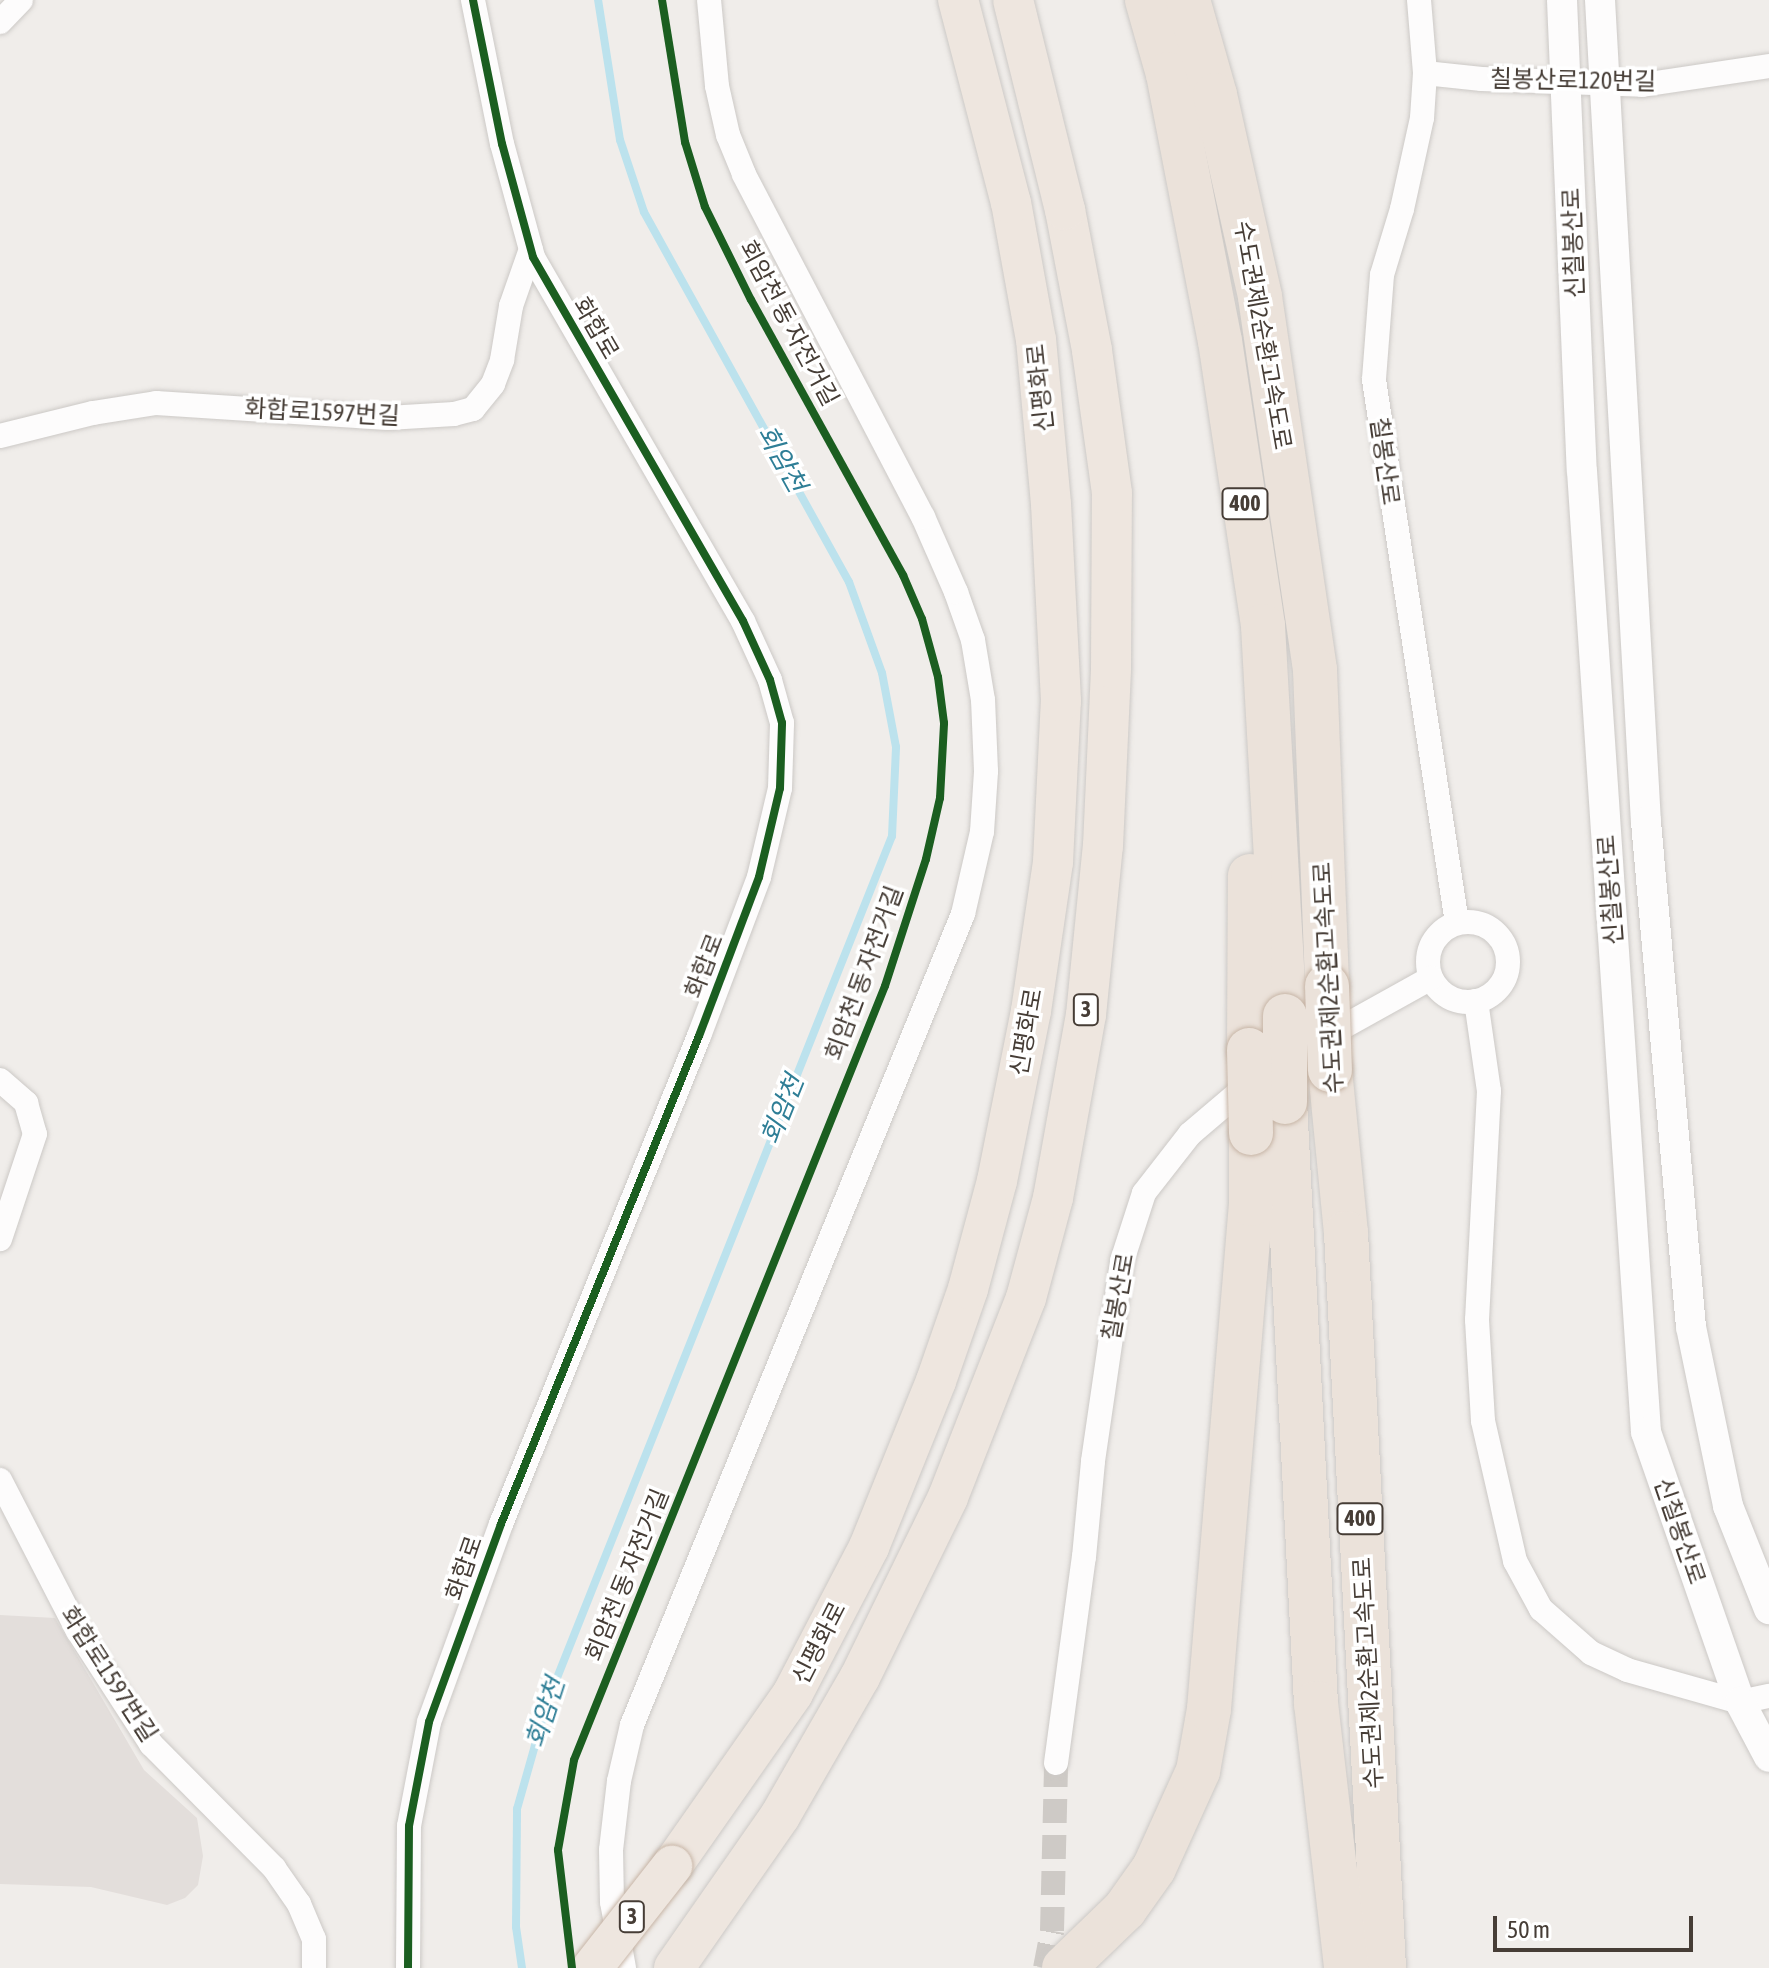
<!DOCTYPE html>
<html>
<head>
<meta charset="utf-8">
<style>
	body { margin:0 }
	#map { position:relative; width:1769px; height:1968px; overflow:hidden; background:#f0edea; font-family:"Asap Condensed","Noto Sans KR",sans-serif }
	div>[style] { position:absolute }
	.industrial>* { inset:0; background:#e3dedb }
	.stream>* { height:8px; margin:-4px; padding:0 4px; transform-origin:4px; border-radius:4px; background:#bce2ed }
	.minor-tunnel>* { height:24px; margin-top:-12px; transform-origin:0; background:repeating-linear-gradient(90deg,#cecac6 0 24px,transparent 0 36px) }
	.roads { filter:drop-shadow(0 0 2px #ccc9c6) drop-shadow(0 0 2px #ccc9c6) }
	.minor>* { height:24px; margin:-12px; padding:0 12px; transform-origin:12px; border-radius:12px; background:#fdfcfc }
	.minor>.ring { margin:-12px; padding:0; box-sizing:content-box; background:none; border:24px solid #fdfcfc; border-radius:50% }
	.tertiary>* { height:30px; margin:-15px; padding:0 15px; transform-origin:15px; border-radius:15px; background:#fdfcfc }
	.trunk>* { height:40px; margin:-20px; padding:0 20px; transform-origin:20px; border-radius:20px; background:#eee6df }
	.motorway>* { height:44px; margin:-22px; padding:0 22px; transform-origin:22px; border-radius:22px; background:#ebe2da }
	.bridges { filter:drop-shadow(0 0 2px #c7b5a6) drop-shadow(0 0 2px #c7b5a6) }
	.trunk-bridge>* { height:40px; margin:-20px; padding:0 20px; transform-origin:20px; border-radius:20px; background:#eee6df }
	.motorway-bridge>* { height:44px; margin:-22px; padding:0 22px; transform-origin:22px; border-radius:22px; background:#ebe2da }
	.cycleway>* { height:8px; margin:-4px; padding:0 4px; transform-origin:4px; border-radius:4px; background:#1b5e20 }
	span { translate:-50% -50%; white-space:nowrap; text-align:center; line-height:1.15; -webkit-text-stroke:7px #fff; paint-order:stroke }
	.shield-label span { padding:2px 6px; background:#fff; border:2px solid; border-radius:6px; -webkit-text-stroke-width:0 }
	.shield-label { font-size:22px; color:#463d36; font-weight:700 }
	.street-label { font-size:24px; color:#463d36 }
	.water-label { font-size:26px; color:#2e7e96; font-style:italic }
	.scale { position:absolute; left:1493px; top:1916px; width:200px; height:36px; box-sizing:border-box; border:4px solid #463d36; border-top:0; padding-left:10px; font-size:24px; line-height:28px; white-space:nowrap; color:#463d36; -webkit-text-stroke:6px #fff; paint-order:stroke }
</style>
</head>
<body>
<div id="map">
	<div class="industrial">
		<i style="clip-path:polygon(0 1615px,55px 1618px,144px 1770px,197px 1818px,203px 1856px,198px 1885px,185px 1898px,167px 1905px,91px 1887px,0 1884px)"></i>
	</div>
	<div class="stream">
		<i style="left:522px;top:1968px;width:41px;rotate:-98.3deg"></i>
		<i style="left:516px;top:1927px;width:118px;rotate:-89.5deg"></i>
		<i style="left:517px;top:1809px;width:110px;rotate:-74.2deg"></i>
		<i style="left:547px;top:1703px;width:933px;rotate:-68.3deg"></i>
		<i style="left:892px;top:836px;width:89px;rotate:-87.4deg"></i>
		<i style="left:896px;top:747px;width:75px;rotate:-100.7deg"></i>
		<i style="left:882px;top:673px;width:97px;rotate:-109.9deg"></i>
		<i style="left:849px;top:582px;width:423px;rotate:-119deg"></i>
		<i style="left:644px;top:212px;width:76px;rotate:-108.4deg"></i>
		<i style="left:620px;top:140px;width:142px;rotate:-98.9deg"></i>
	</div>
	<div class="minor-tunnel">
		<i style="left:1045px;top:1968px;width:38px;rotate:-79deg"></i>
		<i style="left:1052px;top:1931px;width:168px;rotate:-88.6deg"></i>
	</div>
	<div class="roads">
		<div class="minor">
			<i style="left:1419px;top:0;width:73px;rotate:85.3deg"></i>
			<i style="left:1425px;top:73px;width:45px;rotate:93.8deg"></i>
			<i style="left:1422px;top:118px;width:93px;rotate:102.4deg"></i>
			<i style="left:1402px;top:209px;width:69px;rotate:106.9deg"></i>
			<i style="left:1382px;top:275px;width:105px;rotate:94.4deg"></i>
			<i style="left:1374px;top:380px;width:549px;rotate:81.31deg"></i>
			<i style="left:0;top:22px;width:30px;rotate:-46deg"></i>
			<i style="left:1425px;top:73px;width:57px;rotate:6deg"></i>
			<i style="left:1482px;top:79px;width:160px;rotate:2.1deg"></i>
			<i style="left:1642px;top:85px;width:128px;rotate:-8.5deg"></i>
			<i style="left:0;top:436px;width:96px;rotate:-13.9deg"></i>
			<i style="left:93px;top:413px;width:64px;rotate:-9deg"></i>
			<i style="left:156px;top:403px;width:232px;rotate:3.7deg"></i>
			<i style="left:388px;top:418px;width:66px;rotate:-3.5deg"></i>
			<i style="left:454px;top:414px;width:20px;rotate:-15deg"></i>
			<i style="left:473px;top:409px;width:32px;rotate:-51deg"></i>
			<i style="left:493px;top:384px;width:26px;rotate:-69deg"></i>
			<i style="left:502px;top:360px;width:55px;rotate:-80.5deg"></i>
			<i style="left:511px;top:306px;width:60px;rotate:-70.7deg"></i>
			<i class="ring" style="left:1428px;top:922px;width:56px;height:56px"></i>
			<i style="left:1476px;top:1001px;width:91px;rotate:81.8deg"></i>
			<i style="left:1489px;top:1091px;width:229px;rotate:93deg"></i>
			<i style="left:1477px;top:1320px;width:101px;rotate:86.6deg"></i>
			<i style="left:1483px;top:1421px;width:144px;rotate:77.1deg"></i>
			<i style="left:1515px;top:1561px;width:55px;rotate:61.6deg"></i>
			<i style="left:1541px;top:1609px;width:67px;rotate:41.3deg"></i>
			<i style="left:1591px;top:1653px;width:40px;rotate:25deg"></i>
			<i style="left:1627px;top:1670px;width:117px;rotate:15.8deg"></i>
			<i style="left:1740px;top:1702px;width:30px;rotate:-12deg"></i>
			<i style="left:0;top:1080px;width:35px;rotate:41deg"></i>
			<i style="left:26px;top:1103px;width:32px;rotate:74deg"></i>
			<i style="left:35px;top:1134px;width:111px;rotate:108.4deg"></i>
			<i style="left:0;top:1480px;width:170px;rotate:62.7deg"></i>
			<i style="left:78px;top:1631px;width:135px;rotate:57.1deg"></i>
			<i style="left:151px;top:1744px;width:175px;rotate:45.2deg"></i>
			<i style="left:274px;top:1868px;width:44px;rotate:55.2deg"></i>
			<i style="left:299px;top:1904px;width:38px;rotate:67deg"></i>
			<i style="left:314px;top:1939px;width:29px;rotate:90deg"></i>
			<i style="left:1056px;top:1763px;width:208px;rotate:-82.3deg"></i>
			<i style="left:1084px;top:1557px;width:96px;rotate:-84.6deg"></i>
			<i style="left:1093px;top:1461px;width:202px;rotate:-81.7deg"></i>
			<i style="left:1122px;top:1261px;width:71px;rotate:-72.1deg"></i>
			<i style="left:1144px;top:1193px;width:75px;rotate:-52.1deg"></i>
			<i style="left:1190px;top:1134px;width:97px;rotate:-40.4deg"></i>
			<i style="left:1264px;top:1071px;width:191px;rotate:-29.1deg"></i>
			<i style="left:408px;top:1968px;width:142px;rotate:-89.6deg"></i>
			<i style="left:409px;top:1826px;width:106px;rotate:-79.1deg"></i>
			<i style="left:429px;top:1722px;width:211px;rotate:-70deg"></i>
			<i style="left:501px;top:1524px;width:527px;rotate:-67.92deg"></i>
			<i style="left:699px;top:1036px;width:170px;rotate:-69.3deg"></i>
			<i style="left:759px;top:877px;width:91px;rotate:-76.7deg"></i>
			<i style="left:780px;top:788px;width:65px;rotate:-88.2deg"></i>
			<i style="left:782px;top:723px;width:45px;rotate:-105.6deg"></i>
			<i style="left:770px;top:680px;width:65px;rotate:-114.6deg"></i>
			<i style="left:743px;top:621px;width:420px;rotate:-120deg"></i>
			<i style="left:533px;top:257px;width:117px;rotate:-105.3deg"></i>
			<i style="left:502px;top:144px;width:147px;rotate:-101.4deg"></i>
			<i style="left:624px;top:1968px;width:67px;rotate:-100.3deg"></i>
			<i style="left:612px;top:1902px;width:52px;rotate:-91.1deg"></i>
			<i style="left:611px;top:1850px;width:69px;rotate:-83.4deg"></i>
			<i style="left:619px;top:1781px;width:57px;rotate:-76.9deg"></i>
			<i style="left:632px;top:1725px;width:876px;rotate:-67.8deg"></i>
			<i style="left:963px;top:914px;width:84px;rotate:-77deg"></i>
			<i style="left:982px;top:832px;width:61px;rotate:-86.2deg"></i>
			<i style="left:986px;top:771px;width:71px;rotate:-92.4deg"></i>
			<i style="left:983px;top:700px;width:61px;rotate:-99.5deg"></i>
			<i style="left:973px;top:640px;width:51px;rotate:-109.5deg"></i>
			<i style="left:956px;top:592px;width:82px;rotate:-113.7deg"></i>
			<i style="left:923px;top:517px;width:387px;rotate:-117.6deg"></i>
			<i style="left:744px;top:174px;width:42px;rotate:-112.3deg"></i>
			<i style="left:728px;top:135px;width:50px;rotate:-102.7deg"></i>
			<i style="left:717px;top:86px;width:86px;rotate:-95.3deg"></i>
		</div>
		<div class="tertiary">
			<i style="left:1562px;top:0;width:471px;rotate:87.6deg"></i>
			<i style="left:1582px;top:471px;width:963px;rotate:86.19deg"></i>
			<i style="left:1646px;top:1432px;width:286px;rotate:70.8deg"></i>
			<i style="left:1740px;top:1702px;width:62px;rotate:62.2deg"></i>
			<i style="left:1600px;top:0;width:823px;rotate:86.8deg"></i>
			<i style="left:1646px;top:822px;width:507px;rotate:84.91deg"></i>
			<i style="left:1691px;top:1327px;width:183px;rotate:78.3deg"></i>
			<i style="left:1728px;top:1506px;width:111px;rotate:68.3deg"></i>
		</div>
		<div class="trunk">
			<i style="left:672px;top:1866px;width:211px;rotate:-55deg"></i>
			<i style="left:793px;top:1693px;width:165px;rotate:-62.5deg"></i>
			<i style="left:869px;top:1547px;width:179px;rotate:-68deg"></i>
			<i style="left:936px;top:1381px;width:97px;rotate:-70.8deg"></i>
			<i style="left:968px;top:1289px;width:112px;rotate:-75deg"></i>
			<i style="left:997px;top:1181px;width:173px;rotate:-78.7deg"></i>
			<i style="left:1031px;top:1011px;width:151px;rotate:-81.6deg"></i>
			<i style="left:1053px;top:862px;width:161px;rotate:-87.2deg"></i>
			<i style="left:1061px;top:701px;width:197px;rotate:-92.9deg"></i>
			<i style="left:1051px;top:504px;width:165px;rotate:-95.2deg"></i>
			<i style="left:1036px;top:340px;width:139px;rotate:-100.3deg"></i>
			<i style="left:1011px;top:203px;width:210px;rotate:-104.6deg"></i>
			<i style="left:674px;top:1968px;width:185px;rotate:-55.1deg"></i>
			<i style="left:780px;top:1816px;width:160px;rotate:-60.1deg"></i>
			<i style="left:860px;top:1677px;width:200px;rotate:-63.9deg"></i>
			<i style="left:948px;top:1497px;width:214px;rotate:-68.6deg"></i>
			<i style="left:1026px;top:1298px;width:104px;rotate:-74.9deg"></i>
			<i style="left:1053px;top:1198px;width:186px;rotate:-79.8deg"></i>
			<i style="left:1086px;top:1015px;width:170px;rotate:-84.3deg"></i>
			<i style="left:1103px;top:846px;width:178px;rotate:-87.4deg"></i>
			<i style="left:1111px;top:668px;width:175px;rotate:-89.7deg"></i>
			<i style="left:1112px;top:493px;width:144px;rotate:-98deg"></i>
			<i style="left:1092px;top:350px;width:143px;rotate:-100.9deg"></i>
			<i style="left:1065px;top:210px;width:216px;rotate:-103.9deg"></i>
		</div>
		<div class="motorway">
			<i style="left:1147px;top:0;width:77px;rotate:74.2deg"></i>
			<i style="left:1168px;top:74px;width:272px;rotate:79deg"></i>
			<i style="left:1220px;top:341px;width:288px;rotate:81.4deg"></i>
			<i style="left:1263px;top:626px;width:391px;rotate:86.8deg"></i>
			<i style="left:1188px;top:0;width:99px;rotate:74.1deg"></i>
			<i style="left:1215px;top:95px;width:207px;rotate:77.4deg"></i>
			<i style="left:1260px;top:297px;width:377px;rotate:81.6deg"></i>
			<i style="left:1315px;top:670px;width:316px;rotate:87.8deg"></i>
			<i style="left:1249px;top:1050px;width:174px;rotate:-89.7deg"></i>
			<i style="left:1330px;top:1070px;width:164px;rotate:84.4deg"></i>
			<i style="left:1346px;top:1233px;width:736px;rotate:87.04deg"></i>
			<i style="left:1285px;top:1102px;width:602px;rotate:87.05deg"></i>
			<i style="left:1316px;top:1703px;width:267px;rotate:83.5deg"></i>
			<i style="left:1064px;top:1968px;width:85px;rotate:-44deg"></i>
			<i style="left:1125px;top:1909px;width:50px;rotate:-54.7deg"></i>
			<i style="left:1154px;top:1868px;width:107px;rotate:-65.6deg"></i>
			<i style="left:1198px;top:1771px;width:63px;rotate:-79.9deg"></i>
			<i style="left:1209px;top:1709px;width:507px;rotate:-85.25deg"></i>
			<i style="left:1251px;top:1204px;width:71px;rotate:-90deg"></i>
		</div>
	</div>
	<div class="bridges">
		<div class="trunk-bridge">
			<i style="left:592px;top:1968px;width:130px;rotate:-51.9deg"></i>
		</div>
		<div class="motorway-bridge">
			<i style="left:1327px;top:986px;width:84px;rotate:88deg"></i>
			<i style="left:1285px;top:1016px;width:86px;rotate:90deg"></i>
			<i style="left:1249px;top:1050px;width:83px;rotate:88.6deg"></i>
		</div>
	</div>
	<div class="cycleway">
		<i style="left:408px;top:1968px;width:142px;rotate:-89.6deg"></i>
		<i style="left:409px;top:1826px;width:106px;rotate:-79.1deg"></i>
		<i style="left:429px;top:1722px;width:211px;rotate:-70deg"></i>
		<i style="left:501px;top:1524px;width:527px;rotate:-67.92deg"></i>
		<i style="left:699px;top:1036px;width:170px;rotate:-69.3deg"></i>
		<i style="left:759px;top:877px;width:91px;rotate:-76.7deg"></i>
		<i style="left:780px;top:788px;width:65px;rotate:-88.2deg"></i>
		<i style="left:782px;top:723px;width:45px;rotate:-105.6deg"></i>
		<i style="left:770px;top:680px;width:65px;rotate:-114.6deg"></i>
		<i style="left:743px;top:621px;width:420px;rotate:-120deg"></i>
		<i style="left:533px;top:257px;width:117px;rotate:-105.3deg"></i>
		<i style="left:502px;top:144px;width:147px;rotate:-101.4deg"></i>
		<i style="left:572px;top:1968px;width:119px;rotate:-96.8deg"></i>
		<i style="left:558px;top:1850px;width:91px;rotate:-79.9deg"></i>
		<i style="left:574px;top:1760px;width:834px;rotate:-68.11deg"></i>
		<i style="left:885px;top:986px;width:133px;rotate:-72.1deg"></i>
		<i style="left:926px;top:859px;width:63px;rotate:-77.1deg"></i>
		<i style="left:940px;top:798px;width:75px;rotate:-86.9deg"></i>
		<i style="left:944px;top:723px;width:46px;rotate:-97.4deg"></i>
		<i style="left:938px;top:677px;width:60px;rotate:-105.4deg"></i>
		<i style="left:922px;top:619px;width:48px;rotate:-113.4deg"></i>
		<i style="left:903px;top:575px;width:314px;rotate:-118.9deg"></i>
		<i style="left:751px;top:300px;width:104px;rotate:-116.3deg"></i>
		<i style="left:705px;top:207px;width:68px;rotate:-107.1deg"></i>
		<i style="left:685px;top:142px;width:144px;rotate:-99.2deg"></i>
	</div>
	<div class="shield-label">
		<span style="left:1245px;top:504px">400</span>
		<span style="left:1086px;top:1010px">3</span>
		<span style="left:1360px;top:1519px">400</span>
		<span style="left:632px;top:1917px">3</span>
	</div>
	<div class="street-label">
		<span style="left:1573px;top:80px;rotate:1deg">칠봉산로120번길</span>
		<span style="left:1573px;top:243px;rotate:-92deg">신칠봉산로</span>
		<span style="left:789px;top:323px;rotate:62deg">회암천 동 자전거길</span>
		<span style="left:596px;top:328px;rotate:60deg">화합로</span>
		<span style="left:1263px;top:335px;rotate:80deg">수도권제2순환고속도로</span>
		<span style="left:1040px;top:388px;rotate:-96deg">신평화로</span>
		<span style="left:322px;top:412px;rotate:3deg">화합로1597번길</span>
		<span style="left:1385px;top:461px;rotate:82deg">칠봉산로</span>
		<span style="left:1610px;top:890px;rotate:-94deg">신칠봉산로</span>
		<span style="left:704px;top:966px;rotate:-69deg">화합로</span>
		<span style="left:864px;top:973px;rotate:-70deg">회암천 동 자전거길</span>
		<span style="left:1328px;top:978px;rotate:-93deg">수도권제2순환고속도로</span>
		<span style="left:1026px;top:1032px;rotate:-80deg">신평화로</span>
		<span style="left:1118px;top:1297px;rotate:-80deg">칠봉산로</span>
		<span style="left:1680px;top:1531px;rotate:71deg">신칠봉산로</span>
		<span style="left:464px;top:1568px;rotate:-71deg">화합로</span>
		<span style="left:627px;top:1575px;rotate:-68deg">회암천 동 자전거길</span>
		<span style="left:819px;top:1643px;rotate:-63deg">신평화로</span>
		<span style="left:1368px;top:1673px;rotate:-93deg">수도권제2순환고속도로</span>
		<span style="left:109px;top:1674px;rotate:57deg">화합로1597번길</span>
	</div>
	<div class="water-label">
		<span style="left:781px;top:459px;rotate:61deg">회암천</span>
		<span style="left:783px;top:1110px;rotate:-68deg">회암천</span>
		<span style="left:546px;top:1713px;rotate:-72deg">회암천</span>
	</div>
	<div class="scale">50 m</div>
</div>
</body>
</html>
